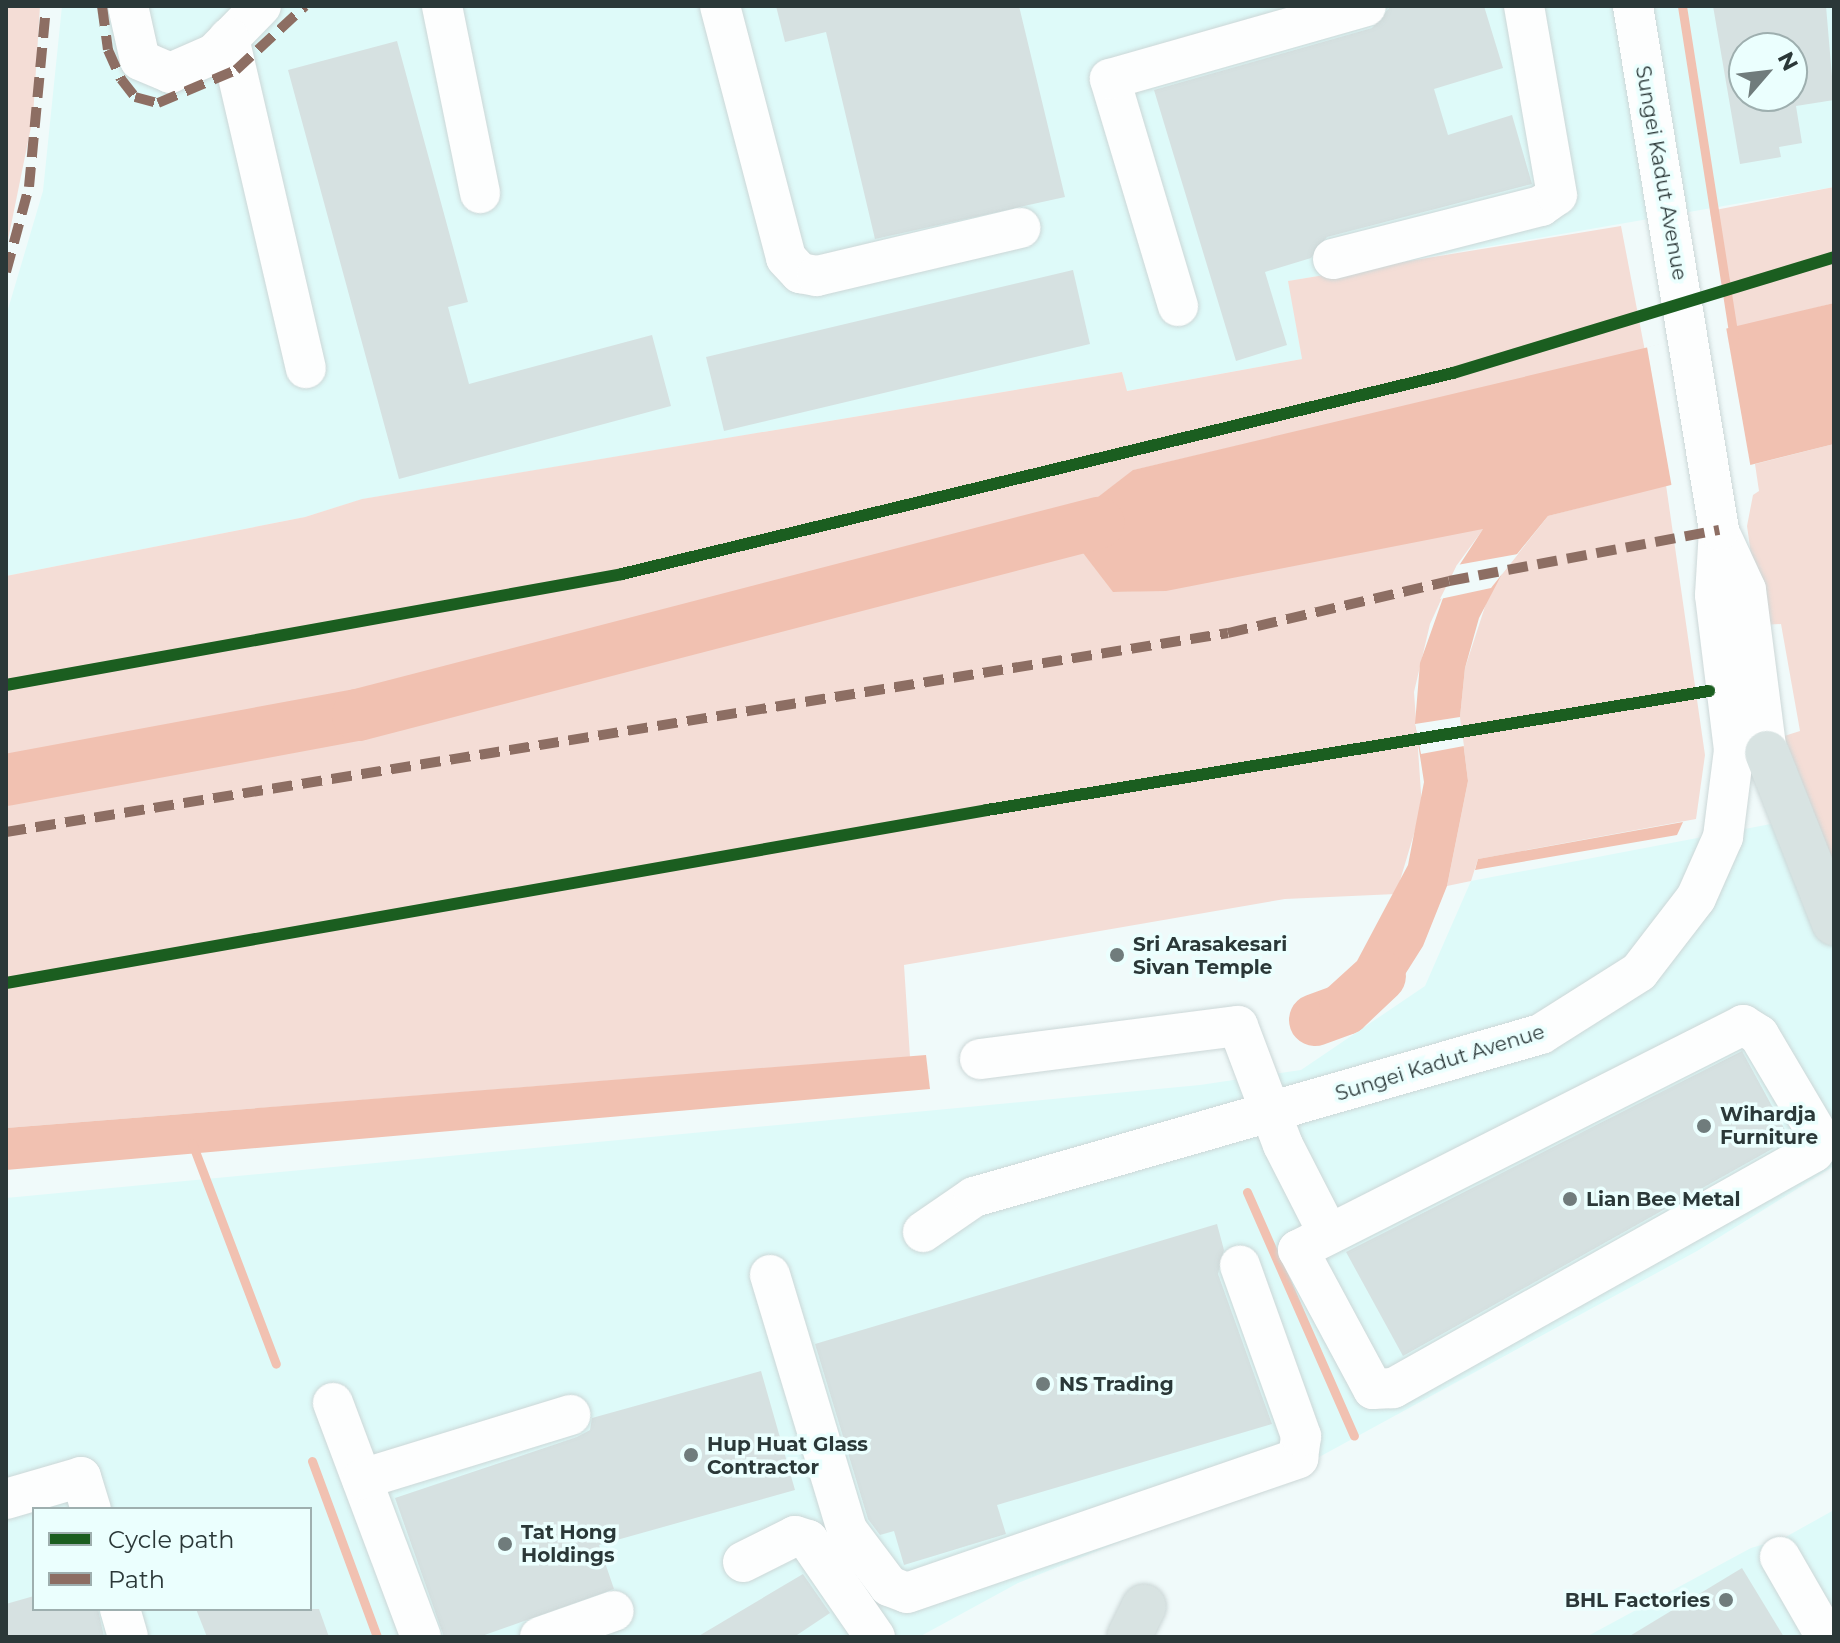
<!DOCTYPE html>
<html>
<head>
<meta charset="utf-8">
<style>
	body { margin:0 }
	#map { position:relative; width:1840px; height:1643px; overflow:hidden; background:#f0fafa; font-family:Montserrat,sans-serif }
	div>[style] { position:absolute }
	.built>* { inset:0; background:#defaf9 }
	.green>* { inset:0; background:#f4ddd6 }
	.water>* { inset:0; background:#f1c1b1 }
	.pier>* { inset:0; background:#f0fafa }
	.stream>* { height:9px; margin:-4.5px; padding:0 4.5px; transform-origin:4.5px; border-radius:4.5px; background:#f1c1b1 }
	.river>* { height:52px; margin:-26px; padding:0 26px; transform-origin:26px; border-radius:26px; background:#f1c1b1 }
	.building>* { inset:0; background:#d6e1e1 }
	.roads { filter:drop-shadow(0 0 2px #ccd7d7) drop-shadow(0 0 2px #ccd7d7) }
	.minor>* { height:40px; margin:-20px; padding:0 20px; transform-origin:20px; border-radius:20px; background:#fdfefe }
	.major>* { height:44px; margin:-22px; padding:0 22px; transform-origin:22px; border-radius:22px; background:#d8e3e2 }
	.quiet>* { height:10px; margin-top:-5px; transform-origin:0; background:repeating-linear-gradient(90deg,#8d6e63 0 20px,transparent 0 30px) }
	.cycleway>* { height:12px; margin:-6px; padding:0 6px; transform-origin:6px; border-radius:6px; background:#1b5e20 }
	.dots>* { width:22px; height:22px; translate:-50% -50%; box-sizing:border-box; border:4px solid #ebfffe; border-radius:50% }
	span { translate:-50% -50%; white-space:nowrap; text-align:center; line-height:1.15; -webkit-text-stroke:7px #ebfffe; paint-order:stroke }
	.street-label { font-size:20px; color:#2b3838 }
	.poi-label { font-size:20px; color:#2b3838; font-weight:700 }
	.left { translate:0 -50%; text-align:left }
	.right { translate:-100% -50%; text-align:right }
	.frame { position:absolute; inset:0; border:8px solid #2b3838; pointer-events:none }
	.legend { position:absolute; left:32px; top:1507px; width:280px; height:104px; box-sizing:border-box; background:#ebfffe; border:2px solid #9eafaf; margin:0; padding:10px 14px; list-style:none; font-size:24px; color:#2b3838 }
	.legend li { display:flex; align-items:center; gap:16px; height:40px }
	.legend b { width:40px; border:2px solid #9eafaf }
	.north { position:absolute; left:1728px; top:32px; width:80px; height:80px; box-sizing:border-box; background:#ebfffe; border:2px solid #9eafaf; border-radius:50%; rotate:62deg; font-size:22px; font-weight:700; line-height:32px; text-align:center; color:#2b3838 }
	.north::after { content:''; display:block; margin:auto; width:28px; height:36px; background:#707c7c; clip-path:polygon(50% 0,100% 100%,50% 72%,0 100%) }
</style>
</head>
<body>
<div id="map">
	<div class="built">
		<i style="clip-path:polygon(evenodd,62px 6px,1834px 6px,1834px 187px,1289px 281px,1302px 359px,1126px 391px,1122px 372px,363px 499px,305px 517px,6px 576px,6px 316px,43px 191px,62px 6px,1744px 48px,1792px 48px,1792px 96px,1744px 96px,1744px 48px)"></i>
		<i style="clip-path:polygon(evenodd,1834px 812px,1834px 1166px,1697px 1251px,1288px 1474px,1018px 1583px,919px 1637px,6px 1637px,6px 1198px,1200px 1085px,1301px 1070px,1425px 986px,1471px 881px,1834px 812px,34px 1509px,310px 1509px,310px 1609px,34px 1609px,34px 1509px)"></i>
		<i style="clip-path:polygon(1834px 1510px,1834px 1637px,1586px 1637px,1751px 1548px,1782px 1539px)"></i>
	</div>
	<div class="green">
		<i style="clip-path:polygon(6px 6px,40px 6px,33px 117px,6px 250px)"></i>
		<i style="clip-path:polygon(1834px 187px,1834px 303px,1730px 330px,1710px 211px)"></i>
		<i style="clip-path:polygon(1621px 226px,1645px 351px,1134px 470px,1081px 510px,1029px 528px,1031px 544px,1073px 540px,1114px 592px,1166px 590px,1484px 528px,1457px 565px,1430px 624px,1414px 692px,1422px 807px,1396px 894px,1285px 899px,904px 965px,910px 1057px,6px 1128px,6px 576px,305px 517px,362px 499px,1122px 372px,1127px 391px,1302px 359px,1288px 281px)"></i>
		<i style="clip-path:polygon(1834px 444px,1834px 899px,1778px 738px,1800px 731px,1781px 624px,1761px 625px,1747px 526px,1753px 495px,1759px 491px,1755px 464px)"></i>
		<i style="clip-path:polygon(1666px 485px,1705px 755px,1696px 819px,1478px 859px,1471px 881px,1447px 886px,1468px 781px,1460px 717px,1465px 668px,1491px 588px,1548px 516px)"></i>
	</div>
	<div class="water">
		<i style="clip-path:polygon(1834px 303px,1834px 444px,1548px 516px,1504px 570px,1479px 618px,1465px 668px,1460px 717px,1468px 781px,1447px 886px,1423px 946px,1399px 984px,1358px 1020px,1330px 1033px,1313px 1001px,1357px 961px,1408px 865px,1424px 782px,1415px 724px,1420px 663px,1449px 581px,1483px 529px,1166px 591px,1113px 592px,1073px 540px,1031px 545px,1029px 528px,1081px 510px,1133px 470px)"></i>
		<i style="clip-path:polygon(1683px 822px,1677px 835px,1475px 870px,1478px 859px)"></i>
		<i style="clip-path:polygon(926px 1055px,930px 1089px,6px 1170px,6px 1128px)"></i>
	</div>
	<div class="pier">
		<i style="clip-path:polygon(1726px 327px,1751px 469px,1672px 488px,1647px 347px)"></i>
		<i style="clip-path:polygon(1518px 554px,1491px 588px,1440px 599px,1457px 565px)"></i>
		<i style="clip-path:polygon(1460px 717px,1464px 746px,1421px 754px,1415px 724px)"></i>
	</div>
	<div class="stream">
		<i style="left:1682px;top:6px;width:336px;rotate:81.1deg"></i>
		<i style="left:192px;top:1143px;width:236px;rotate:69.2deg"></i>
		<i style="left:1247px;top:1192px;width:266px;rotate:66.3deg"></i>
		<i style="left:312px;top:1461px;width:188px;rotate:69.7deg"></i>
	</div>
	<div class="river">
		<i style="left:6px;top:780px;width:358px;rotate:-10.5deg"></i>
		<i style="left:358px;top:715px;width:765px;rotate:-14.55deg"></i>
		<i style="left:1315px;top:1020px;width:32px;rotate:-20deg"></i>
		<i style="left:1345px;top:1009px;width:48px;rotate:-43.3deg"></i>
	</div>
	<div class="building">
		<i style="clip-path:polygon(776px 6px,1019px 6px,1065px 197px,875px 239px,826px 32px,785px 42px)"></i>
		<i style="clip-path:polygon(1391px 6px,1484px 6px,1503px 68px,1434px 89px,1448px 135px,1512px 115px,1532px 184px,1327px 237px,1311px 258px,1265px 272px,1287px 345px,1236px 361px,1154px 90px,1372px 28px)"></i>
		<i style="clip-path:polygon(evenodd,1713px 6px,1826px 6px,1834px 100px,1796px 106px,1802px 143px,1779px 147px,1781px 157px,1740px 164px,1713px 6px,1744px 48px,1792px 48px,1792px 96px,1744px 96px,1744px 48px)"></i>
		<i style="clip-path:polygon(397px 41px,468px 302px,448px 307px,469px 384px,652px 335px,671px 406px,399px 479px,288px 70px)"></i>
		<i style="clip-path:polygon(1073px 270px,1090px 344px,724px 431px,706px 357px)"></i>
		<i style="clip-path:polygon(1742px 1051px,1790px 1139px,1403px 1356px,1346px 1252px)"></i>
		<i style="clip-path:polygon(1217px 1224px,1224px 1250px,1218px 1274px,1272px 1424px,997px 1505px,1006px 1534px,904px 1565px,894px 1531px,880px 1535px,868px 1519px,815px 1344px)"></i>
		<i style="clip-path:polygon(761px 1371px,795px 1490px,599px 1545px,614px 1589px,479px 1637px,444px 1637px,395px 1498px,577px 1437px,590px 1430px,592px 1418px)"></i>
		<i style="clip-path:polygon(1742px 1568px,1784px 1637px,1628px 1637px)"></i>
		<i style="clip-path:polygon(803px 1574px,830px 1613px,794px 1637px,697px 1637px)"></i>
		<i style="clip-path:polygon(34px 1596px,34px 1609px,98px 1609px,104px 1637px,6px 1637px,6px 1604px)"></i>
		<i style="clip-path:polygon(196px 1609px,319px 1609px,329px 1637px,207px 1637px)"></i>
	</div>
	<div class="roads">
		<div class="minor">
			<i style="left:128px;top:6px;width:55px;rotate:77.5deg"></i>
			<i style="left:140px;top:60px;width:33px;rotate:23deg"></i>
			<i style="left:170px;top:73px;width:48px;rotate:-23.4deg"></i>
			<i style="left:214px;top:54px;width:67px;rotate:-45.6deg"></i>
			<i style="left:442px;top:6px;width:191px;rotate:78.5deg"></i>
			<i style="left:720px;top:6px;width:260px;rotate:75.3deg"></i>
			<i style="left:786px;top:258px;width:21px;rotate:47deg"></i>
			<i style="left:800px;top:273px;width:17px;rotate:10deg"></i>
			<i style="left:817px;top:276px;width:209px;rotate:-13.3deg"></i>
			<i style="left:229px;top:38px;width:339px;rotate:76.9deg"></i>
			<i style="left:1333px;top:259px;width:215px;rotate:-14.3deg"></i>
			<i style="left:1541px;top:206px;width:19px;rotate:-35deg"></i>
			<i style="left:1557px;top:195px;width:192px;rotate:-99.9deg"></i>
			<i style="left:1178px;top:306px;width:237px;rotate:-106.7deg"></i>
			<i style="left:1110px;top:79px;width:266px;rotate:-15.9deg"></i>
			<i style="left:1722px;top:538px;width:57px;rotate:65.2deg"></i>
			<i style="left:1746px;top:590px;width:164px;rotate:82.7deg"></i>
			<i style="left:1743px;top:1025px;width:19px;rotate:32deg"></i>
			<i style="left:1759px;top:1035px;width:114px;rotate:59.4deg"></i>
			<i style="left:1817px;top:1133px;width:19px;rotate:99deg"></i>
			<i style="left:1814px;top:1152px;width:483px;rotate:150.7deg"></i>
			<i style="left:1393px;top:1388px;width:20px;rotate:177deg"></i>
			<i style="left:1373px;top:1389px;width:158px;rotate:-118.3deg"></i>
			<i style="left:1298px;top:1250px;width:499px;rotate:-26.8deg"></i>
			<i style="left:980px;top:1059px;width:260px;rotate:-7.3deg"></i>
			<i style="left:1238px;top:1026px;width:127px;rotate:69.3deg"></i>
			<i style="left:1283px;top:1145px;width:99px;rotate:62.9deg"></i>
			<i style="left:923px;top:1232px;width:62px;rotate:-34.5deg"></i>
			<i style="left:974px;top:1197px;width:590px;rotate:-16.04deg"></i>
			<i style="left:1541px;top:1034px;width:116px;rotate:-32.3deg"></i>
			<i style="left:1639px;top:972px;width:93px;rotate:-52.4deg"></i>
			<i style="left:1696px;top:898px;width:67px;rotate:-66.1deg"></i>
			<i style="left:1723px;top:837px;width:88px;rotate:-82.8deg"></i>
			<i style="left:1734px;top:750px;width:156px;rotate:-97deg"></i>
			<i style="left:1715px;top:595px;width:65px;rotate:-86.5deg"></i>
			<i style="left:1719px;top:530px;width:531px;rotate:-99.32deg"></i>
			<i style="left:770px;top:1275px;width:266px;rotate:73.2deg"></i>
			<i style="left:847px;top:1530px;width:70px;rotate:53.1deg"></i>
			<i style="left:889px;top:1586px;width:19px;rotate:21deg"></i>
			<i style="left:907px;top:1593px;width:414px;rotate:-19deg"></i>
			<i style="left:1298px;top:1458px;width:22px;rotate:-82deg"></i>
			<i style="left:1301px;top:1436px;width:181px;rotate:-109.7deg"></i>
			<i style="left:333px;top:1403px;width:250px;rotate:69.4deg"></i>
			<i style="left:362px;top:1479px;width:218px;rotate:-17.1deg"></i>
			<i style="left:6px;top:1499px;width:78px;rotate:-16.3deg"></i>
			<i style="left:81px;top:1477px;width:34px;rotate:73deg"></i>
			<i style="left:1780px;top:1557px;width:92px;rotate:60.1deg"></i>
			<i style="left:743px;top:1562px;width:58px;rotate:-26.6deg"></i>
			<i style="left:795px;top:1536px;width:14px;rotate:17deg"></i>
			<i style="left:808px;top:1540px;width:118px;rotate:55.4deg"></i>
			<i style="left:120px;top:1609px;width:29px;rotate:74deg"></i>
			<i style="left:540px;top:1637px;width:78px;rotate:-19.4deg"></i>
		</div>
		<div class="major">
			<i style="left:1767px;top:753px;width:183px;rotate:68.5deg"></i>
			<i style="left:1129px;top:1637px;width:34px;rotate:-64deg"></i>
		</div>
	</div>
	<div class="quiet">
		<i style="left:102px;top:6px;width:44px;rotate:82.2deg"></i>
		<i style="left:108px;top:50px;width:32px;rotate:66deg"></i>
		<i style="left:121px;top:79px;width:23px;rotate:52deg"></i>
		<i style="left:135px;top:97px;width:24px;rotate:15deg"></i>
		<i style="left:158px;top:103px;width:85px;rotate:-22.9deg"></i>
		<i style="left:236px;top:70px;width:94px;rotate:-42.8deg"></i>
		<i style="left:6px;top:272px;width:88px;rotate:-74.9deg"></i>
		<i style="left:29px;top:187px;width:182px;rotate:-84.6deg"></i>
		<i style="left:6px;top:832px;width:1238px;rotate:-9.25deg"></i>
		<i style="left:1228px;top:633px;width:227px;rotate:-13.2deg"></i>
		<i style="left:1449px;top:581px;width:275px;rotate:-10.7deg"></i>
	</div>
	<div class="cycleway">
		<i style="left:6px;top:685px;width:626px;rotate:-10.21deg"></i>
		<i style="left:622px;top:574px;width:855px;rotate:-13.6deg"></i>
		<i style="left:1453px;top:373px;width:398px;rotate:-16.9deg"></i>
		<i style="left:6px;top:983px;width:996px;rotate:-10deg"></i>
		<i style="left:987px;top:810px;width:732px;rotate:-9.36deg"></i>
	</div>
	<div class="dots">
		<i style="left:1117px;top:955px;background:#707c7c"></i>
		<i style="left:1704px;top:1126px;background:#707c7c"></i>
		<i style="left:1570px;top:1199px;background:#707c7c"></i>
		<i style="left:1043px;top:1384px;background:#707c7c"></i>
		<i style="left:691px;top:1455px;background:#707c7c"></i>
		<i style="left:505px;top:1544px;background:#707c7c"></i>
		<i style="left:1726px;top:1600px;background:#707c7c"></i>
	</div>
	<div class="street-label">
		<span style="left:1661px;top:173px;rotate:80deg">Sungei Kadut Avenue</span>
		<span style="left:1440px;top:1063px;rotate:-17deg">Sungei Kadut Avenue</span>
	</div>
	<div class="poi-label">
		<span class="left" style="left:1133px;top:956px">Sri Arasakesari<br>Sivan Temple</span>
		<span class="left" style="left:1720px;top:1126px">Wihardja<br>Furniture</span>
		<span class="left" style="left:1586px;top:1199px">Lian Bee Metal</span>
		<span class="left" style="left:1059px;top:1384px">NS Trading</span>
		<span class="left" style="left:707px;top:1456px">Hup Huat Glass<br>Contractor</span>
		<span class="left" style="left:521px;top:1544px">Tat Hong<br>Holdings</span>
		<span class="right" style="left:1710px;top:1600px">BHL Factories</span>
	</div>
	<div class="frame"></div>
	<ul class="legend">
	<li><b style="height:10px;background:#1b5e20"></b>Cycle path</li>
	<li><b style="height:10px;background:#8d6e63"></b>Path</li>
	</ul>
	<div class="north">N</div>
</div>
</body>
</html>
